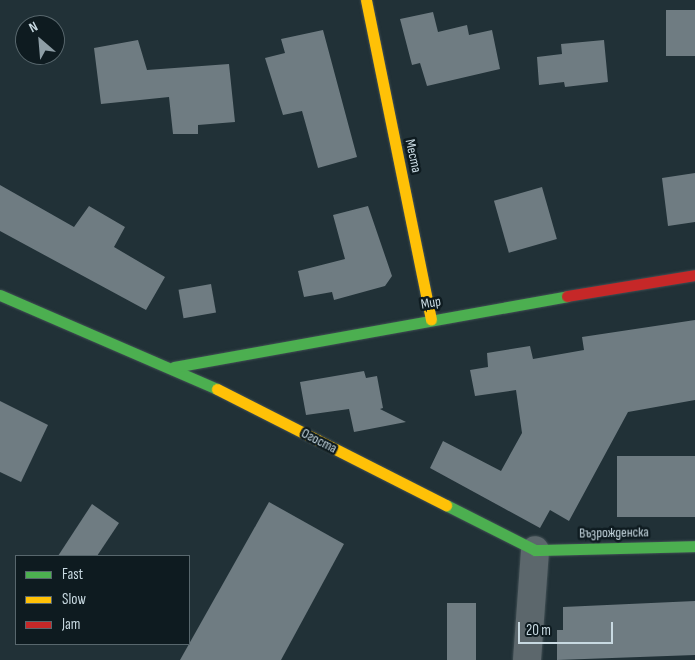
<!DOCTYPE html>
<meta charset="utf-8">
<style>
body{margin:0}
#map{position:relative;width:695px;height:660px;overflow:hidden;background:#213137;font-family:"Sofia Sans Condensed",sans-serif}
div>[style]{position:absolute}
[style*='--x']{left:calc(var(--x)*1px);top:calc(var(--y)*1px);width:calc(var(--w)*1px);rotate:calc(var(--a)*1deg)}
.building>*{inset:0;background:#6f7c82;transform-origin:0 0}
.roads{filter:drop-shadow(0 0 1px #414f54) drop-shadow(0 0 1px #414f54)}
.street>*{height:28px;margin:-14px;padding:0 14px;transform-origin:14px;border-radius:14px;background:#5c676c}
.fast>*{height:11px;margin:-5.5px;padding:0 5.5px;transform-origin:5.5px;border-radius:5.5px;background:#4caf50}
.slow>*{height:11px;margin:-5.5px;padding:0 5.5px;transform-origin:5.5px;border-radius:5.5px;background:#ffc107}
.jam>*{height:11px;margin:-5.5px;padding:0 5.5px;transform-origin:5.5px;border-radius:5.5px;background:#c62828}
span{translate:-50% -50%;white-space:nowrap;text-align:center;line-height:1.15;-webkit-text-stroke:5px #0e1b20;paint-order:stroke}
.street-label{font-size:14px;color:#c8d9e1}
.legend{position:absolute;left:15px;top:555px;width:175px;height:90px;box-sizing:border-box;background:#0e1b20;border:1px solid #58676d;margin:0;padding:6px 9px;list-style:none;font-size:15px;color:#c8d9e1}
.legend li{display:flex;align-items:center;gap:10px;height:25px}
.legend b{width:25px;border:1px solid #58676d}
.north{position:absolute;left:15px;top:15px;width:50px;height:50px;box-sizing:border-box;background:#0e1b20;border:1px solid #58676d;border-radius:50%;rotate:333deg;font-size:14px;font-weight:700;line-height:20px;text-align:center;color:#c8d9e1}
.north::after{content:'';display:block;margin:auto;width:18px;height:22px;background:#8e9ea6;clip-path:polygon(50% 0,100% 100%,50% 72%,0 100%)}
.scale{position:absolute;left:518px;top:622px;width:95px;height:22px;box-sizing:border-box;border:2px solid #c8d9e1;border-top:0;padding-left:6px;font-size:15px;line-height:18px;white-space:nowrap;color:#c8d9e1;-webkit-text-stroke:4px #0e1b20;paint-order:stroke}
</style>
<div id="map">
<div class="building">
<i style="left:695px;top:10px;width:46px;height:29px;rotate:90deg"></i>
<i style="clip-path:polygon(433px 12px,438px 32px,467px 25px,469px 35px,492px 30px,500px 69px,427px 86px,420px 63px,412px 65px,400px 19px)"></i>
<i style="clip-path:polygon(323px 30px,357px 157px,318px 168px,302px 111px,283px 115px,265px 58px,285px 53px,281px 39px)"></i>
<i style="clip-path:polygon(138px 40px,147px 70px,229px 64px,235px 122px,198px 125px,198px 134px,173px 134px,169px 97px,101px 104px,94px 48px)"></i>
<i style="clip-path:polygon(604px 40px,608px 82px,565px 87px,564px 82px,539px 85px,537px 57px,562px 54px,561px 44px)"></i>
<i style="clip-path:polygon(695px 173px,695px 222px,668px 226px,662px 178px)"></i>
<i style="clip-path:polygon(0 185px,74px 227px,89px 206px,125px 227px,114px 247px,165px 277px,146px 310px,0 231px)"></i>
<i style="left:542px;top:187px;width:54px;height:50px;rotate:74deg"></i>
<i style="clip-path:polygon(368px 206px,392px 276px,385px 286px,334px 300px,332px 292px,304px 297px,298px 271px,345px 259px,333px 215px)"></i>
<i style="left:211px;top:284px;width:29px;height:33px;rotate:80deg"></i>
<i style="clip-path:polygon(695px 320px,695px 400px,628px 412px,569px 521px,550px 510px,540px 528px,430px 468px,443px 441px,501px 471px,522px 433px,516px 390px,475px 396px,470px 370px,488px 367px,487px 353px,530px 346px,533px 359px,584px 350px,582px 337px)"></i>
<i style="clip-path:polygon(364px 371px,366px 378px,377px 376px,383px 408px,380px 409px,406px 422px,354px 432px,349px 409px,306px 415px,300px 382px)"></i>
<i style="clip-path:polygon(0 401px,48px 425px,21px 482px,0 472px)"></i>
<i style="left:695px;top:456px;width:61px;height:78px;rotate:90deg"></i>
<i style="clip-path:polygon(269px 502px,344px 544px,281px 660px,180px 660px)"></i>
<i style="clip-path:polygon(92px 504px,119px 523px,97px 556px,58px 556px)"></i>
<i style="clip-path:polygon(695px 601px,695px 655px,557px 660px,557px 630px,563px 630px,563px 607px)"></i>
<i style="left:447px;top:603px;width:29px;height:57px"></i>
</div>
<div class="roads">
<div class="street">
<i style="--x:527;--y:660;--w:110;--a:-85.8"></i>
</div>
<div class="fast">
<i style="--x:0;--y:295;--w:236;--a:23.4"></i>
<i style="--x:174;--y:367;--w:399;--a:-10.2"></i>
<i style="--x:446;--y:505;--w:100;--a:26.8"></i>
<i style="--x:535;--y:550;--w:160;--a:-1.4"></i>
</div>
<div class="slow">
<i style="--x:366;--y:0;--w:326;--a:78.5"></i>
<i style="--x:217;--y:389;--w:257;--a:26.9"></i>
</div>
<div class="jam">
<i style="--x:567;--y:296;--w:130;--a:-9.3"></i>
</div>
</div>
<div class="street-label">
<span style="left:413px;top:156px;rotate:78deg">Места</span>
<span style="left:431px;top:303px;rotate:-10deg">Мир</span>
<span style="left:319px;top:441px;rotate:27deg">Огоста</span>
<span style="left:614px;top:533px;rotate:-1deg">Възрожденска</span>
</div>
<ul class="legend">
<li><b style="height:6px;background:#4caf50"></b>Fast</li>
<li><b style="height:6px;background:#ffc107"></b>Slow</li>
<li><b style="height:6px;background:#c62828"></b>Jam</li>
</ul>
<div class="north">N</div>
<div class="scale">20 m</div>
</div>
